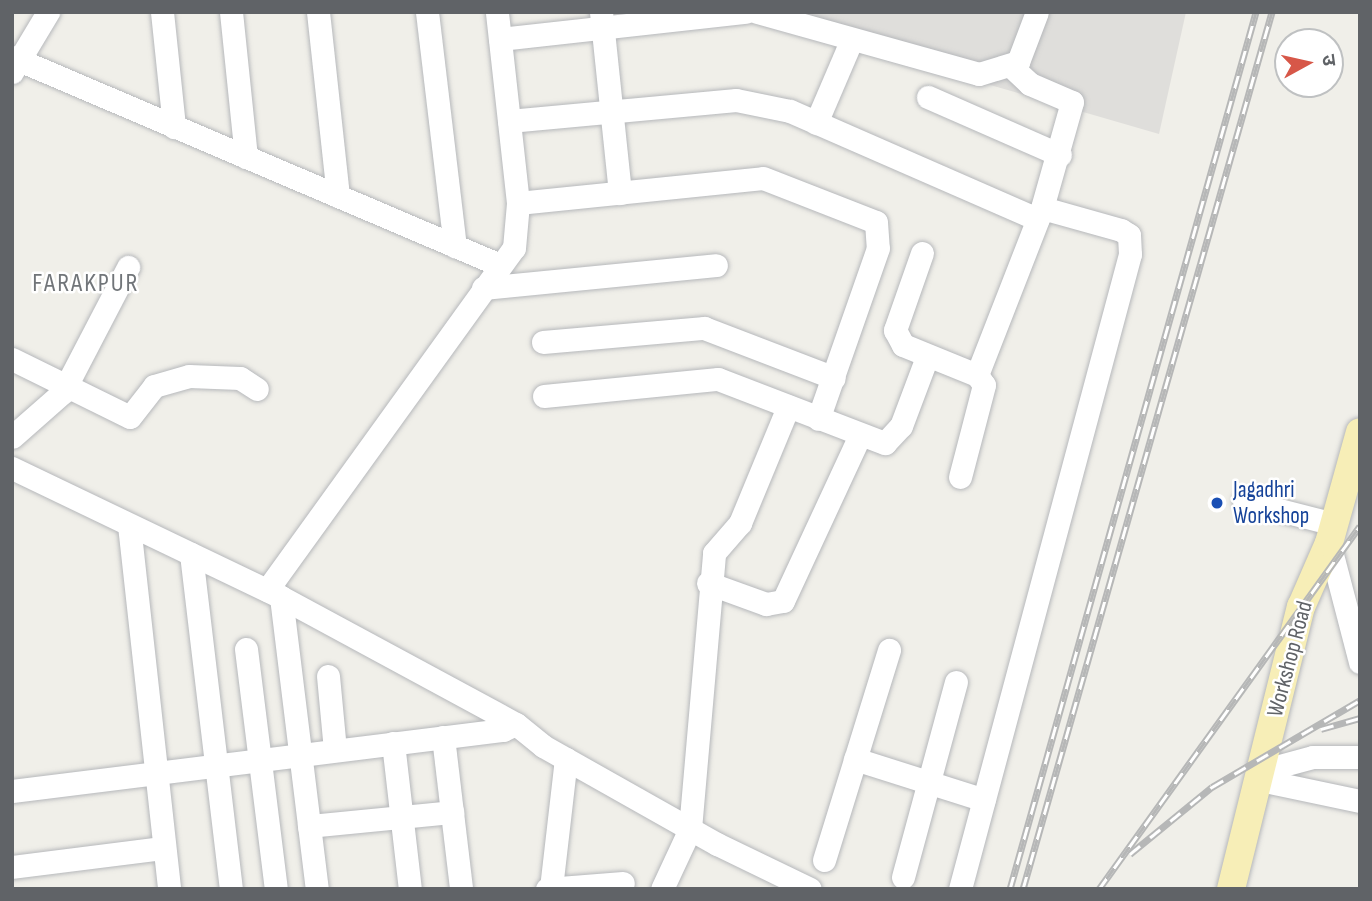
<!DOCTYPE html>
<meta charset="utf-8">
<style>
body{margin:0}
#map{position:relative;width:1372px;height:901px;overflow:hidden;background:#f0efe9;font-family:"Sofia Sans Condensed","Noto Sans Devanagari",sans-serif}
div>[style]{position:absolute}
[style*='--x']{left:calc(var(--x)*1px);top:calc(var(--y)*1px);width:calc(var(--w)*1px);rotate:calc(var(--a)*1deg)}
.industrial>*{inset:0;background:#dfdedb}
.roads{filter:drop-shadow(0 0 2px #b6b8bb) drop-shadow(0 0 2px #b6b8bb)}
.minor>*{height:23px;margin:-11.5px;padding:0 11.5px;transform-origin:11.5px;border-radius:11.5px;background:#fff}
.major>*{height:28px;margin:-14px;padding:0 14px;transform-origin:14px;border-radius:14px;background:#f7eeb7}
.rail>*{height:7px;margin-top:-3.5px;transform-origin:0;background:repeating-linear-gradient(90deg,#fff 0 13px,#b6b7b7 0 26px);box-sizing:border-box;border-block:2px solid #b6b7b7}
.dots>*{width:19px;height:19px;translate:-50% -50%;box-sizing:border-box;border:4px solid #fff;border-radius:50%}
span{translate:-50% -50%;white-space:nowrap;text-align:center;line-height:1.15;-webkit-text-stroke:5px #fff;paint-order:stroke}
.transit-label{font-size:23px;color:#164399}
.left{translate:0 -50%;text-align:left}
.street-label{font-size:23px;color:#606367}
.quarter-label{font-size:26px;color:#717579;letter-spacing:2px}
.frame{position:absolute;inset:0;border:14px solid #606367;pointer-events:none}
.north{position:absolute;left:1274px;top:28px;width:70px;height:70px;box-sizing:border-box;background:#fff;border:2px solid #bfc1c2;border-radius:50%;rotate:82deg;font-size:19px;font-weight:700;line-height:28px;text-align:center;color:#606367}
.north::after{content:'';display:block;margin:auto;width:24px;height:32px;background:#d75748;clip-path:polygon(50% 0,100% 100%,50% 72%,0 100%)}
</style>
<div id="map">
<div class="industrial">
<i style="clip-path:polygon(739px 12px,1186px 12px,1159px 134px)"></i>
</div>
<div class="roads">
<div class="minor">
<i style="--x:162;--y:12;--w:116;--a:84"></i>
<i style="--x:231;--y:12;--w:146;--a:84.1"></i>
<i style="--x:318;--y:12;--w:185;--a:83.8"></i>
<i style="--x:427;--y:12;--w:236;--a:83.2"></i>
<i style="--x:601;--y:12;--w:182;--a:84"></i>
<i style="--x:757;--y:12;--w:230;--a:15.6"></i>
<i style="--x:979;--y:74;--w:41;--a:-17.1"></i>
<i style="--x:1018;--y:62;--w:53;--a:-69.2"></i>
<i style="--x:500;--y:39;--w:247;--a:-6.3"></i>
<i style="--x:12;--y:57;--w:530;--a:23.09"></i>
<i style="--x:12;--y:72;--w:70;--a:-59"></i>
<i style="--x:928;--y:97;--w:144;--a:23.7"></i>
<i style="--x:509;--y:121;--w:228;--a:-5.3"></i>
<i style="--x:736;--y:100;--w:55;--a:11.5"></i>
<i style="--x:790;--y:111;--w:270;--a:23.6"></i>
<i style="--x:816;--y:123;--w:91;--a:-66.8"></i>
<i style="--x:518;--y:203;--w:246;--a:-5.8"></i>
<i style="--x:763;--y:178;--w:121;--a:21.3"></i>
<i style="--x:876;--y:222;--w:26;--a:86"></i>
<i style="--x:878;--y:248;--w:181;--a:109.3"></i>
<i style="--x:922;--y:253;--w:82;--a:109.3"></i>
<i style="--x:895;--y:330;--w:17;--a:62"></i>
<i style="--x:903;--y:345;--w:80;--a:22.1"></i>
<i style="--x:977;--y:375;--w:12;--a:55"></i>
<i style="--x:984;--y:385;--w:95;--a:104.6"></i>
<i style="--x:483;--y:288;--w:234;--a:-5.6"></i>
<i style="--x:543;--y:342;--w:162;--a:-5"></i>
<i style="--x:704;--y:328;--w:139;--a:21"></i>
<i style="--x:12;--y:359;--w:131;--a:26.2"></i>
<i style="--x:130;--y:417;--w:39;--a:-52"></i>
<i style="--x:154;--y:386;--w:36;--a:-16"></i>
<i style="--x:189;--y:376;--w:51;--a:2.2"></i>
<i style="--x:240;--y:378;--w:20;--a:33"></i>
<i style="--x:977;--y:375;--w:179;--a:-68.7"></i>
<i style="--x:1042;--y:208;--w:110;--a:-74.2"></i>
<i style="--x:1072;--y:102;--w:46;--a:-156.8"></i>
<i style="--x:1030;--y:84;--w:25;--a:-137"></i>
<i style="--x:544;--y:396;--w:175;--a:-5.6"></i>
<i style="--x:718;--y:379;--w:179;--a:21"></i>
<i style="--x:885;--y:443;--w:23;--a:-47"></i>
<i style="--x:901;--y:426;--w:74;--a:-69.4"></i>
<i style="--x:12;--y:437;--w:68;--a:-41.4"></i>
<i style="--x:63;--y:392;--w:141;--a:-62.5"></i>
<i style="--x:12;--y:468;--w:298;--a:25.6"></i>
<i style="--x:281;--y:597;--w:267;--a:28.4"></i>
<i style="--x:516;--y:724;--w:35;--a:39"></i>
<i style="--x:543;--y:746;--w:200;--a:29.4"></i>
<i style="--x:717;--y:844;--w:103;--a:25.8"></i>
<i style="--x:1244;--y:501;--w:93;--a:14.3"></i>
<i style="--x:129;--y:525;--w:366;--a:83.7"></i>
<i style="--x:1329;--y:543;--w:123;--a:75.4"></i>
<i style="--x:191;--y:554;--w:337;--a:83.2"></i>
<i style="--x:708;--y:583;--w:62;--a:19.9"></i>
<i style="--x:766;--y:604;--w:17;--a:-10"></i>
<i style="--x:783;--y:601;--w:183;--a:-65.1"></i>
<i style="--x:267;--y:590;--w:422;--a:-54.2"></i>
<i style="--x:514;--y:248;--w:45;--a:-84.9"></i>
<i style="--x:518;--y:203;--w:192;--a:-96.3"></i>
<i style="--x:281;--y:597;--w:294;--a:83"></i>
<i style="--x:246;--y:649;--w:242;--a:82.9"></i>
<i style="--x:328;--y:676;--w:74;--a:84.6"></i>
<i style="--x:443;--y:737;--w:153;--a:83.2"></i>
<i style="--x:393;--y:743;--w:147;--a:83.4"></i>
<i style="--x:855;--y:759;--w:135;--a:17.6"></i>
<i style="--x:1261;--y:771;--w:54;--a:-15.1"></i>
<i style="--x:1313;--y:757;--w:47;--a:0"></i>
<i style="--x:1260;--y:780;--w:102;--a:11.9"></i>
<i style="--x:12;--y:791;--w:495;--a:-7.1"></i>
<i style="--x:503;--y:730;--w:14;--a:-25"></i>
<i style="--x:309;--y:826;--w:144;--a:-5.6"></i>
<i style="--x:824;--y:860;--w:220;--a:-72.8"></i>
<i style="--x:12;--y:867;--w:152;--a:-7.2"></i>
<i style="--x:903;--y:877;--w:202;--a:-74.8"></i>
<i style="--x:551;--y:888;--w:130;--a:-83.4"></i>
<i style="--x:547;--y:889;--w:76;--a:-4.5"></i>
<i style="--x:662;--y:889;--w:66;--a:-65"></i>
<i style="--x:690;--y:829;--w:277;--a:-85"></i>
<i style="--x:714;--y:553;--w:40;--a:-49"></i>
<i style="--x:740;--y:523;--w:126;--a:-67.5"></i>
<i style="--x:960;--y:889;--w:657;--a:-75.01"></i>
<i style="--x:1130;--y:254;--w:19;--a:-93"></i>
<i style="--x:1129;--y:235;--w:9;--a:-148"></i>
<i style="--x:1121;--y:230;--w:82;--a:-164.4"></i>
</div>
<div class="major">
<i style="--x:1231;--y:889;--w:291;--a:-76.1"></i>
<i style="--x:1301;--y:607;--w:70;--a:-66.4"></i>
<i style="--x:1329;--y:543;--w:115;--a:-74.4"></i>
</div>
</div>
<div class="rail">
<i style="--x:1321;--y:729;--w:41;--a:-15.8"></i>
<i style="--x:1130;--y:854;--w:106;--a:-39.3"></i>
<i style="--x:1212;--y:787;--w:172;--a:-30.4"></i>
<i style="--x:1010;--y:889;--w:911;--a:-74.33"></i>
<i style="--x:1023;--y:889;--w:912;--a:-74.15"></i>
<i style="--x:1099;--y:889;--w:447;--a:-54.3"></i>
</div>
<div class="dots">
<i style="left:1217px;top:503px;background:#1a4fb4"></i>
</div>
<div class="transit-label">
<span class="left" style="left:1233px;top:503px">Jagadhri<br>Workshop</span>
</div>
<div class="street-label">
<span style="left:1290px;top:659px;rotate:-75deg">Workshop Road</span>
</div>
<div class="quarter-label">
<span style="left:86px;top:284px">FARAKPUR</span>
</div>
<div class="frame"></div>
<div class="north">उ</div>
</div>
